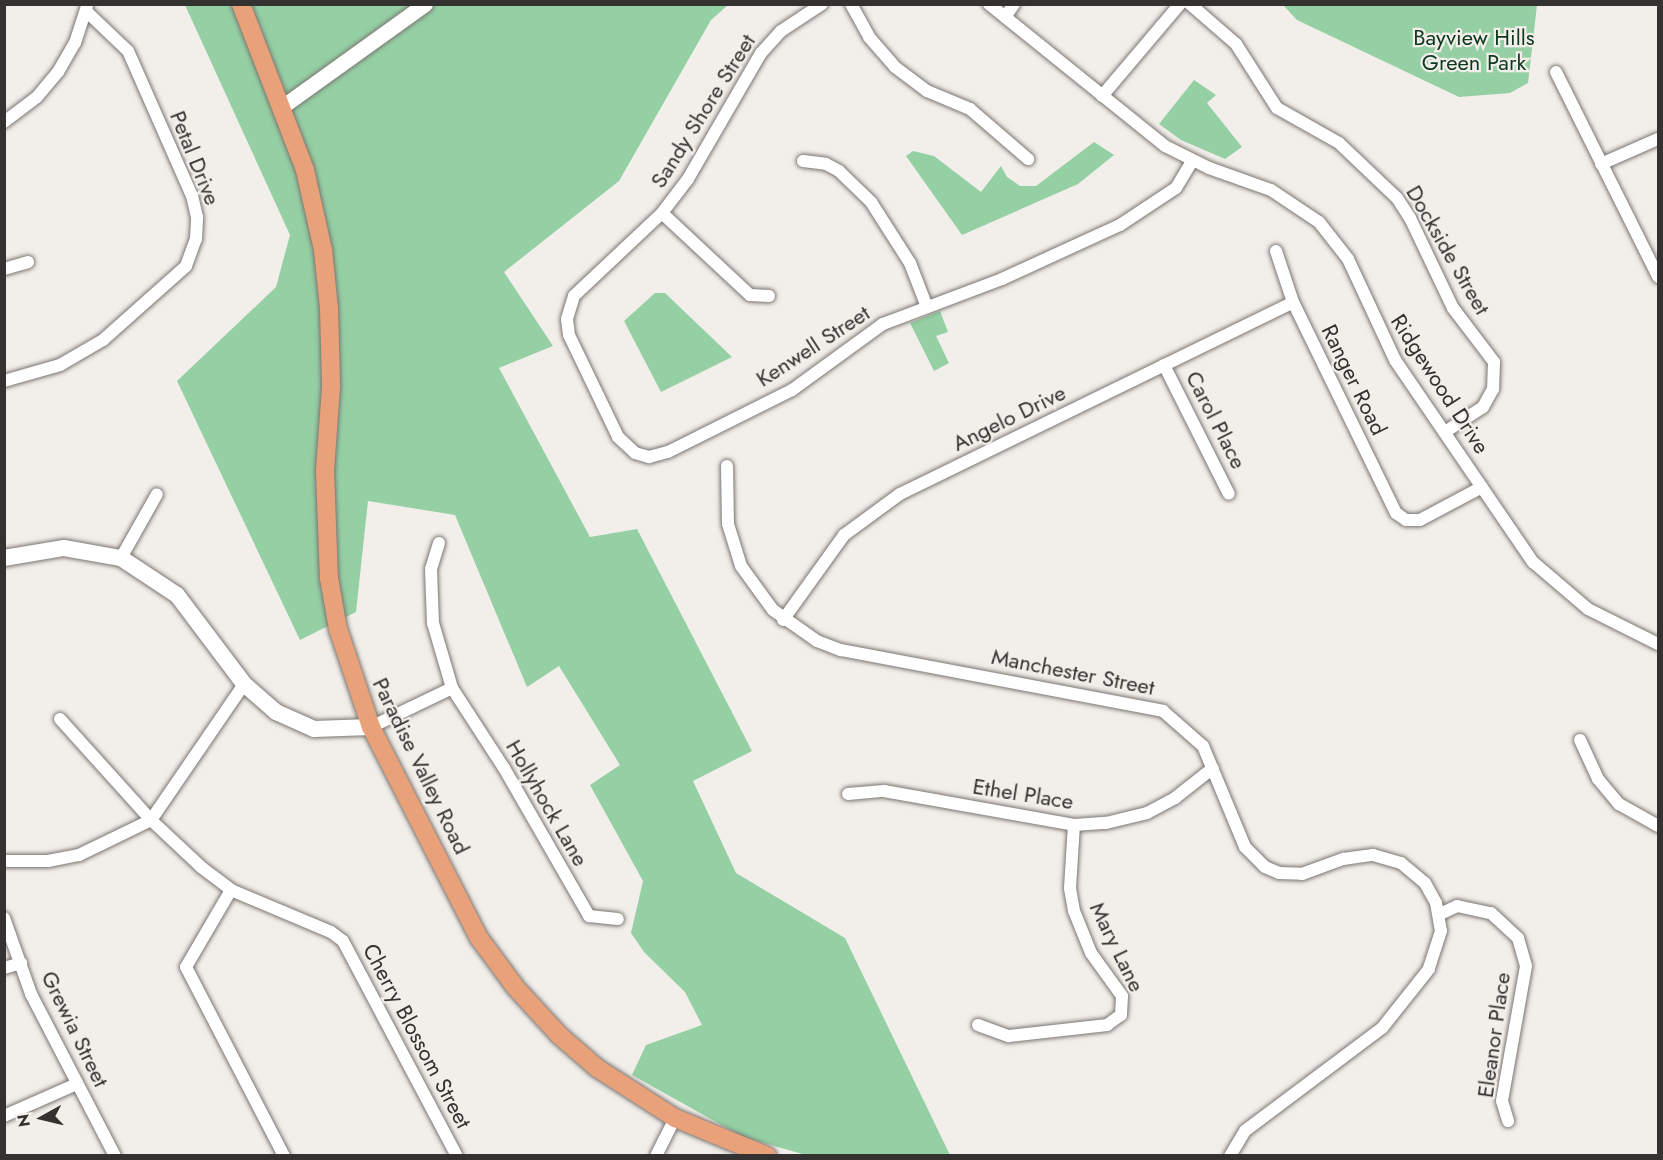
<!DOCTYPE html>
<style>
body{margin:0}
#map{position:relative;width:1663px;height:1160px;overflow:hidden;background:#f2eeea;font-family:Jost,sans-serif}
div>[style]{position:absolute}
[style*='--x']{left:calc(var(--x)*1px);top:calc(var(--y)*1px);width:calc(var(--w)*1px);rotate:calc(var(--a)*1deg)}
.green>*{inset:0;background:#95d0a4}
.roads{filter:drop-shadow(0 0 2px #7a7672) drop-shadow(0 0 2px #7a7672)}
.minor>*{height:12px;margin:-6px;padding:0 6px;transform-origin:6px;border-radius:6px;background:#fff}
.tertiary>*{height:15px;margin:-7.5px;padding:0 7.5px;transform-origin:7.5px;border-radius:7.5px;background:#fff}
.secondary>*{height:16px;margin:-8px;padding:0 8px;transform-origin:8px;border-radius:8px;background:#fff}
.primary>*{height:18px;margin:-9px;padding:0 9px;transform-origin:9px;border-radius:9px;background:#e9a17a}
span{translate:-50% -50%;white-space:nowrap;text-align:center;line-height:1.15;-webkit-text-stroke:4.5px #f2eeea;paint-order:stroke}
.park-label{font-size:22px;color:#0b391d}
.street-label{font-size:22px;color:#333230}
.frame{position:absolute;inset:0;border:6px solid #333230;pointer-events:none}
.north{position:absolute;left:12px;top:1088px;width:60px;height:60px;-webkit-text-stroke:4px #f2eeea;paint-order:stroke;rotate:262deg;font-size:16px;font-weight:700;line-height:24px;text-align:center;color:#333230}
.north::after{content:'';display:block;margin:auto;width:21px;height:27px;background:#333230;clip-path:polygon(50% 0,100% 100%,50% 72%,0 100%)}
</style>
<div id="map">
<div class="green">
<i style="clip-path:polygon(185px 5px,728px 5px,711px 20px,619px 181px,504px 272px,553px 346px,499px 368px,590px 537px,637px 529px,752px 751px,693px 781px,736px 873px,845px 938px,950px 1155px,806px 1155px,743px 1137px,632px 1075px,646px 1045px,702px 1025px,685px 992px,644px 952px,631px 933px,643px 881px,590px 785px,620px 765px,559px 666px,527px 687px,455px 515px,368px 501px,356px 612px,300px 640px,177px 381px,276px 287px,290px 235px)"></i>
<i style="clip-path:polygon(1283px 5px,1537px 5px,1528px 83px,1510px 93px,1459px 97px,1297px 20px)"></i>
<i style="clip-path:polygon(1194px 80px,1216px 95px,1207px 103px,1242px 147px,1225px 159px,1181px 140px,1159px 124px)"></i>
<i style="clip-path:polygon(1094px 142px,1114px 155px,1078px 184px,962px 235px,906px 156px,913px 151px,934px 156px,981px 192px,1001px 166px,1007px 177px,1020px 186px,1036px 186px)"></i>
<i style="clip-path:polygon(655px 293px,665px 293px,732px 357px,661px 392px,624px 321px)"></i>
<i style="clip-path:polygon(940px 311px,948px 332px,936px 336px,949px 363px,934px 371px,910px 323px)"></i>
</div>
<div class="roads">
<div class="minor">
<i style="--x:822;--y:4;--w:49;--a:146.6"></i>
<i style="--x:781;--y:31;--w:30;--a:132"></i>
<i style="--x:761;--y:53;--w:146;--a:120.1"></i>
<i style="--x:688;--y:179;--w:43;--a:127.4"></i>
<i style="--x:662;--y:213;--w:121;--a:136.7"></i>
<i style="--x:574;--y:296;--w:24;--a:107"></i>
<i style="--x:567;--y:319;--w:16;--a:83"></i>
<i style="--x:569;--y:335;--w:113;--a:64.3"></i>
<i style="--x:618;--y:437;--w:23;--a:43"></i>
<i style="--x:635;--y:453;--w:15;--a:16"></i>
<i style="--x:649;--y:457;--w:20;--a:-15"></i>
<i style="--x:668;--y:452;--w:139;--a:-26.6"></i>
<i style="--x:792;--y:390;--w:112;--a:-36"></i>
<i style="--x:883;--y:324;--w:127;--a:-20.7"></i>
<i style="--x:1002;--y:279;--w:130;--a:-24.6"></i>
<i style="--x:1120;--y:225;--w:67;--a:-33.5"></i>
<i style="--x:1176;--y:188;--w:31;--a:-59"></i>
<i style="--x:851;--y:4;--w:38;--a:61"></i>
<i style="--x:869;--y:37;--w:40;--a:49"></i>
<i style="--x:895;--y:67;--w:40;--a:37"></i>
<i style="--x:927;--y:91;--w:47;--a:22.7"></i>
<i style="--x:970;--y:109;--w:77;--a:40.8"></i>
<i style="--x:989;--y:4;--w:226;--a:38.9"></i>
<i style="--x:1165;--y:146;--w:49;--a:26.6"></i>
<i style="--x:1209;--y:168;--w:66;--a:19.5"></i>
<i style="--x:1271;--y:190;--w:58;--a:33.7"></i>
<i style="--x:1319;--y:222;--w:47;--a:51.9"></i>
<i style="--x:1348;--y:259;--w:111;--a:65"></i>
<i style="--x:1395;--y:360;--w:245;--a:55.7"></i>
<i style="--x:1533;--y:562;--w:72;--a:40.5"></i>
<i style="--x:1588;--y:609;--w:78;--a:26.6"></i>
<i style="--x:1190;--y:4;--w:61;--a:41"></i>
<i style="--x:1236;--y:44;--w:76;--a:57.4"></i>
<i style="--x:1277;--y:108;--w:71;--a:29.4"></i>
<i style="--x:1339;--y:143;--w:80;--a:43.5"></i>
<i style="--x:1397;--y:198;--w:24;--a:57"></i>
<i style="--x:1410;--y:218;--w:100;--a:64.5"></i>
<i style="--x:1453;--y:308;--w:68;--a:52.8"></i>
<i style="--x:1494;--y:362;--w:27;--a:92"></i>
<i style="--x:1493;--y:389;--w:21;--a:119"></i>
<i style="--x:1483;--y:407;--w:45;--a:146.7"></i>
<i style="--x:1005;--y:17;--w:16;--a:-55"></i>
<i style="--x:1556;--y:72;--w:229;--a:63.5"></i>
<i style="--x:1102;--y:96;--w:121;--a:-49.7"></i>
<i style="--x:4;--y:122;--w:41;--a:-37.1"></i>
<i style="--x:37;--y:97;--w:33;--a:-50"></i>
<i style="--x:58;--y:72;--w:34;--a:-60"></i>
<i style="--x:75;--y:43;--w:38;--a:-72"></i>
<i style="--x:803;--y:161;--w:23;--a:7"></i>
<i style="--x:826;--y:164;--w:15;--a:28"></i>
<i style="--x:839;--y:171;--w:45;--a:44.1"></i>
<i style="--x:871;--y:202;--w:72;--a:57.4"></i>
<i style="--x:910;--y:263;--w:47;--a:68.9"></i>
<i style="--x:1601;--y:164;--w:62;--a:-23.7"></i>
<i style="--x:662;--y:213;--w:120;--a:43"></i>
<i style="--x:750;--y:295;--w:19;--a:3"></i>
<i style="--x:1276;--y:251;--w:54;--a:71.6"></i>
<i style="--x:1293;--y:302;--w:235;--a:64"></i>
<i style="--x:1396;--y:513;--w:12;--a:35"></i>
<i style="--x:1406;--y:520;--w:14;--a:0"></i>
<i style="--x:1420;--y:520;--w:70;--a:-28"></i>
<i style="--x:4;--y:269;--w:25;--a:-16"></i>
<i style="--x:1164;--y:365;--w:144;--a:63.3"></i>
<i style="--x:4;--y:381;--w:58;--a:-15.9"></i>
<i style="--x:60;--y:365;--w:50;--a:-30.2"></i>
<i style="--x:103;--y:340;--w:111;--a:-41.7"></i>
<i style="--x:186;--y:266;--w:29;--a:-70"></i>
<i style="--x:196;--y:239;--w:22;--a:-87"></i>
<i style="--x:197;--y:217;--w:22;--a:-103"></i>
<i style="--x:192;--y:196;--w:158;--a:-113.8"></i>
<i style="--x:128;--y:51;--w:58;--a:-136.4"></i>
<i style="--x:727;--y:466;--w:58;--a:89"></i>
<i style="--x:728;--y:524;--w:44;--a:72.8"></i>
<i style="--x:741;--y:566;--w:54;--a:54"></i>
<i style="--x:773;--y:610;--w:54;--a:35.2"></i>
<i style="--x:817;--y:641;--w:26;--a:21"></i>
<i style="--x:841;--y:650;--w:328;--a:10.7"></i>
<i style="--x:1163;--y:711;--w:53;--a:41.2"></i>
<i style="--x:1203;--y:746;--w:109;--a:67.4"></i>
<i style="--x:1245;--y:847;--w:28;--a:45"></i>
<i style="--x:1265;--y:867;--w:15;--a:23"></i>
<i style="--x:1279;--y:873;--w:23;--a:2"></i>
<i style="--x:1302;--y:874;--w:44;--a:-20.1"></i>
<i style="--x:1343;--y:859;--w:30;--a:-8"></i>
<i style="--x:1373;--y:855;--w:29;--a:16"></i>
<i style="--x:1401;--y:863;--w:31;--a:40"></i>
<i style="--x:1425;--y:883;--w:23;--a:61"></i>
<i style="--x:1436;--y:903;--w:28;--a:80"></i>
<i style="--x:1441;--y:931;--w:40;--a:108"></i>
<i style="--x:1429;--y:969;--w:75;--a:128.5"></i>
<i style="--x:1382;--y:1028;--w:171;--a:143.1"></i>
<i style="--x:1245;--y:1131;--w:29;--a:121"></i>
<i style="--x:439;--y:543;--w:27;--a:107"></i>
<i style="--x:431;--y:569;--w:54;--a:87.9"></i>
<i style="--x:433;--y:623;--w:68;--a:73.7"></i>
<i style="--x:452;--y:688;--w:95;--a:57"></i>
<i style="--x:504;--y:768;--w:171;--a:60.1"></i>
<i style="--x:589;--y:916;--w:29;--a:6"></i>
<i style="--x:121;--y:558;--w:73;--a:-60.6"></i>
<i style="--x:783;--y:620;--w:105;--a:-54.3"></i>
<i style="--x:844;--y:535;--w:69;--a:-36.2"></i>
<i style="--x:900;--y:494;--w:437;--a:-26"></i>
<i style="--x:60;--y:719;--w:136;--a:48"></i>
<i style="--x:151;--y:820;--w:69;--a:43.2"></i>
<i style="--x:201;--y:867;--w:38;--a:37"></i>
<i style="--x:231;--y:890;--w:108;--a:22.8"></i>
<i style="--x:331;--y:932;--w:15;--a:37"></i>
<i style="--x:343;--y:941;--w:243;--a:62.1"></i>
<i style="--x:371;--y:727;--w:90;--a:-25.7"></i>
<i style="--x:1580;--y:740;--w:43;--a:65.2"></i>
<i style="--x:1598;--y:779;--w:33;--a:50"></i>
<i style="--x:1619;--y:804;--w:45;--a:29.4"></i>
<i style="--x:848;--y:794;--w:36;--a:-5"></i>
<i style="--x:884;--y:791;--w:193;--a:10.1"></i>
<i style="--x:1074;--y:825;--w:32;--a:-4"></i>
<i style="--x:1106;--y:823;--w:42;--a:-13.7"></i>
<i style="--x:1147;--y:813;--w:32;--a:-28"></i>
<i style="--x:1175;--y:798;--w:48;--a:-38.3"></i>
<i style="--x:4;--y:861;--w:44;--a:0"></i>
<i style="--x:48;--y:861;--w:32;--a:-11"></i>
<i style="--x:79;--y:855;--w:80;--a:-25.9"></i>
<i style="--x:151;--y:820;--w:165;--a:-55.6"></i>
<i style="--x:231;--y:890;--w:89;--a:120.3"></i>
<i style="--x:186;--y:967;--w:213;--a:62.6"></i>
<i style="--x:1440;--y:914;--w:19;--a:-25"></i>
<i style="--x:1457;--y:906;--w:35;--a:12"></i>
<i style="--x:1491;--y:913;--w:37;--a:43"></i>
<i style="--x:1518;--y:938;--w:29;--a:74"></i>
<i style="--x:1526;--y:966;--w:137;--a:100.1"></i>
<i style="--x:1502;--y:1101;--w:21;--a:73"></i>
<i style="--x:4;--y:918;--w:81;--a:70.4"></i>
<i style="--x:31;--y:994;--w:182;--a:62.6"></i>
<i style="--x:4;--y:968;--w:18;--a:-16"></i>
<i style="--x:978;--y:1025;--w:33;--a:20"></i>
<i style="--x:1009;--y:1036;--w:99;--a:-6.4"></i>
<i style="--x:1107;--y:1025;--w:17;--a:-36"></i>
<i style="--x:1121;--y:1015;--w:19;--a:-87"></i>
<i style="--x:1122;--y:996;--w:53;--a:-125.8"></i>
<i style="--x:1091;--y:953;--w:45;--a:-112"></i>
<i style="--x:1074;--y:911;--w:23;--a:-100"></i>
<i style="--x:1070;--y:888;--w:63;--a:-86.4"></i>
<i style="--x:4;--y:1116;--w:80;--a:-23.7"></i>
<i style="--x:656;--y:1156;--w:42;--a:-63.4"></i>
</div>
<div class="tertiary">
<i style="--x:283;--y:106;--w:175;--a:-35.7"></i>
</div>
<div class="secondary">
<i style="--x:4;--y:558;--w:61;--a:-9.5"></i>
<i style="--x:64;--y:548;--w:58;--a:10"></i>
<i style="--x:121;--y:558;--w:67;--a:33.5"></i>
<i style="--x:177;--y:595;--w:111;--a:53"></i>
<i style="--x:244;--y:684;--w:43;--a:41.2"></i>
<i style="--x:276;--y:712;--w:42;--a:24.1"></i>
<i style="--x:314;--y:729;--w:57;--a:-2"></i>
</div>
<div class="primary">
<i style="--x:241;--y:4;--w:178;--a:68.9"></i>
<i style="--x:305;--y:170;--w:82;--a:77.3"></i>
<i style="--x:323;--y:250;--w:58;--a:84.1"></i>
<i style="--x:329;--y:308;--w:79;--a:88.5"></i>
<i style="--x:331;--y:387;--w:84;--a:94.1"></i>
<i style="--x:325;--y:471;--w:107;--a:87.9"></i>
<i style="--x:329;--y:578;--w:52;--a:80"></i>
<i style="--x:338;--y:629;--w:103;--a:71.4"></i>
<i style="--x:371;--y:727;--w:237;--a:62.9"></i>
<i style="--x:479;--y:938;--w:62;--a:53.5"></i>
<i style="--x:516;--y:988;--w:64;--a:47.5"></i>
<i style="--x:559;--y:1035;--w:50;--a:41"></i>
<i style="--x:597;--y:1068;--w:93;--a:32.7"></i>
<i style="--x:675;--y:1118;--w:100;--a:22.4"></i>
</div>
</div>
<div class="park-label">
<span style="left:1474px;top:50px">Bayview Hills<br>Green Park</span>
</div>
<div class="street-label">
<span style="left:703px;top:111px;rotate:-58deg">Sandy Shore Street</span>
<span style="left:195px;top:158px;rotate:68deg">Petal Drive</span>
<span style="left:1448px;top:250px;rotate:60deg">Dockside Street</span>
<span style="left:813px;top:346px;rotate:-33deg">Kenwell Street</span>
<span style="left:1354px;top:380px;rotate:64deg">Ranger Road</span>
<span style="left:1440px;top:384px;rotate:57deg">Ridgewood Drive</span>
<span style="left:1009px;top:418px;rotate:-26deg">Angelo Drive</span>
<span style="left:1216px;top:420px;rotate:63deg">Carol Place</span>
<span style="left:1073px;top:672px;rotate:11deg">Manchester Street</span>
<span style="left:421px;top:766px;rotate:64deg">Paradise Valley Road</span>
<span style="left:1023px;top:794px;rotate:9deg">Ethel Place</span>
<span style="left:547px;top:803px;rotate:60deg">Hollyhock Lane</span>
<span style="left:1117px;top:947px;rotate:64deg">Mary Lane</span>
<span style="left:75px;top:1029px;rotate:64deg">Grewia Street</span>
<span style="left:1494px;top:1035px;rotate:-82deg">Eleanor Place</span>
<span style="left:417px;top:1036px;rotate:62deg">Cherry Blossom Street</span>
</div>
<div class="frame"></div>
<div class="north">N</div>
</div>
